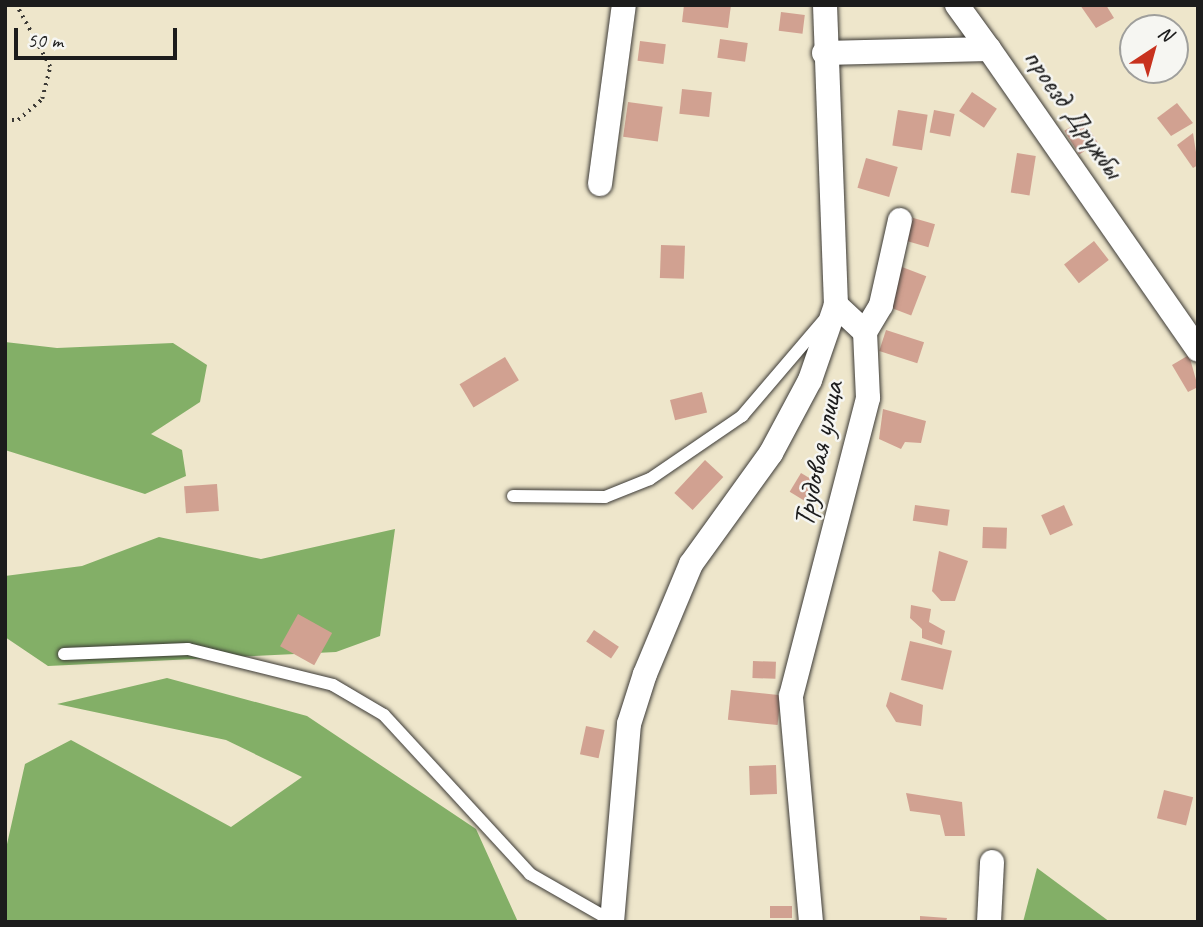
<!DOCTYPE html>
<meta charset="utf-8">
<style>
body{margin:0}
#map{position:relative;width:1203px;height:927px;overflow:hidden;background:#eee6cb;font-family:Caveat,sans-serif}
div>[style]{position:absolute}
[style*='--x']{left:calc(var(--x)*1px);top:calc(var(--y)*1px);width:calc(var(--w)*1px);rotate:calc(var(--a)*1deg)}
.forest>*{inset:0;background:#83af67}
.building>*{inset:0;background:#d1a191;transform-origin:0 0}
.path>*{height:3.5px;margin-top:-1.75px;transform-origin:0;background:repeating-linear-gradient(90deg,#3c3a36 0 2px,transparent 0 7px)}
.roads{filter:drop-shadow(0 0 2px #3c3a36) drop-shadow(0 0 2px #3c3a36)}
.service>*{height:12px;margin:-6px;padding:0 6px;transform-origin:6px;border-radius:6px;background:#fff}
.minor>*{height:24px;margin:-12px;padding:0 12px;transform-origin:12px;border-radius:12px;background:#fff}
span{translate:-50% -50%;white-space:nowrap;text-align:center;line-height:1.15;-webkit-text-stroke:5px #f6f6f2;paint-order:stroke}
.street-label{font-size:30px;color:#1c1c1c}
.frame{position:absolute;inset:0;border:7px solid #1c1c1c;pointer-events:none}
.north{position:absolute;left:1119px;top:14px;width:70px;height:70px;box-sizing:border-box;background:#f6f6f2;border:2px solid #9f9f9c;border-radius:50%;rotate:36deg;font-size:19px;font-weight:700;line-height:28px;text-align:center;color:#1c1c1c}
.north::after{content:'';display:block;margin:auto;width:24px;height:32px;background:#c8321e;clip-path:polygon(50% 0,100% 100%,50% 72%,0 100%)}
.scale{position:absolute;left:14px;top:28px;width:163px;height:32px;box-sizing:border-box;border:4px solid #1c1c1c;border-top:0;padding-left:9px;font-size:21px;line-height:24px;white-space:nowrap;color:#1c1c1c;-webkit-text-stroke:5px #f6f6f2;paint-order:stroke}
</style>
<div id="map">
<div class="forest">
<i style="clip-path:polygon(5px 342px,57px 348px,173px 343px,207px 365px,200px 402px,151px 434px,182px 450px,186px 476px,145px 494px,5px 450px)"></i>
<i style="clip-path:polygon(395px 529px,380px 636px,336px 652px,48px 666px,5px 637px,5px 576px,82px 566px,159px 537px,261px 559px)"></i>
<i style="clip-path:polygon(167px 678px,307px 716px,476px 829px,518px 922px,5px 922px,5px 853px,25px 764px,71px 740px,231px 827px,302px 777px,226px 740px,57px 704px)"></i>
<i style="clip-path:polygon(1037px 868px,1110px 922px,1023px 922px)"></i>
</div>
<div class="building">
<i style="clip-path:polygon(684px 5px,731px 5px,728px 28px,682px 22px)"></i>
<i style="clip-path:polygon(1080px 5px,1106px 5px,1114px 18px,1096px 28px)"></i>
<i style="left:781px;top:12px;width:24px;height:19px;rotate:7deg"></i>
<i style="left:720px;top:39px;width:28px;height:19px;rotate:8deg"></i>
<i style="left:640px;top:41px;width:26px;height:20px;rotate:7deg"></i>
<i style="left:682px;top:89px;width:30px;height:25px;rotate:6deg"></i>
<i style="left:972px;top:92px;width:30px;height:23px;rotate:34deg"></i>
<i style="left:628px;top:102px;width:35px;height:35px;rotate:8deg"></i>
<i style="clip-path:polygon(1177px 103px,1193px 123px,1171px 136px,1157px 118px)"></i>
<i style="left:898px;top:110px;width:30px;height:36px;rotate:9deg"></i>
<i style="left:934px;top:110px;width:21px;height:23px;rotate:11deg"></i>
<i style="left:1083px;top:119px;width:28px;height:22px;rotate:58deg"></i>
<i style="clip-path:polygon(1193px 133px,1198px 165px,1193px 168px,1177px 145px)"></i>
<i style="left:1017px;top:153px;width:19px;height:40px;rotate:9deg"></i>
<i style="left:866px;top:158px;width:33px;height:31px;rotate:16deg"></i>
<i style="left:910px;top:217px;width:26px;height:24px;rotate:16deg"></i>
<i style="left:1094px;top:241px;width:24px;height:38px;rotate:52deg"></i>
<i style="left:661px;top:245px;width:24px;height:33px;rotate:2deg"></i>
<i style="left:902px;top:267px;width:26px;height:42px;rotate:21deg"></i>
<i style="left:886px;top:330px;width:40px;height:22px;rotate:18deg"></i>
<i style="clip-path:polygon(1189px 355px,1198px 387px,1188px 392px,1172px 365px)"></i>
<i style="left:505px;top:357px;width:27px;height:53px;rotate:59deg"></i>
<i style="left:702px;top:392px;width:21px;height:33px;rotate:76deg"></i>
<i style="clip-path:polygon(883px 409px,926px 421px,921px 443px,905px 442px,901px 449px,879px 439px)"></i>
<i style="left:705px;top:460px;width:25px;height:45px;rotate:43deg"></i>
<i style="left:801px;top:473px;width:21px;height:22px;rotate:31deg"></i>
<i style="left:217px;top:484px;width:27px;height:33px;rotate:86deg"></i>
<i style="left:915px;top:505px;width:35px;height:16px;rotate:8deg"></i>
<i style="left:1064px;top:505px;width:22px;height:25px;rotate:66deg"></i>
<i style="left:983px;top:527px;width:24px;height:21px;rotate:2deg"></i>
<i style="clip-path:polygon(939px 551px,968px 561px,955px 601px,941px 601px,932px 591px)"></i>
<i style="clip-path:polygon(911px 605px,931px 609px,929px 622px,945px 631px,942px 645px,922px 638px,922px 629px,910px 618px)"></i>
<i style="left:298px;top:614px;width:39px;height:37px;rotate:29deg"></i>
<i style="left:594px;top:630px;width:30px;height:14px;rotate:34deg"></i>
<i style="left:910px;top:641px;width:43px;height:40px;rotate:13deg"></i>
<i style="left:753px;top:661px;width:23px;height:17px;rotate:2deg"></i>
<i style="left:731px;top:690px;width:50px;height:30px;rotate:6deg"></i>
<i style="clip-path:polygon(890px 692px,923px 705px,921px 726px,896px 722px,886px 706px)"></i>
<i style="left:586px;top:726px;width:19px;height:29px;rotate:12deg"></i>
<i style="left:776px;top:765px;width:29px;height:27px;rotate:88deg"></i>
<i style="left:1164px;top:790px;width:30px;height:29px;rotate:14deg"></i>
<i style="clip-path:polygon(906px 793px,962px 802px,965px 836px,945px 836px,940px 815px,910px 811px)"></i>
<i style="left:770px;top:906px;width:22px;height:12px"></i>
<i style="clip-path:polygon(920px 916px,947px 918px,946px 922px,920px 922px)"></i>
</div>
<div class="path">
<i style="--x:5;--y:120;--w:13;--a:0"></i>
<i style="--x:18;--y:120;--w:32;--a:-41"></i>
<i style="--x:42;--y:99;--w:33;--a:-76"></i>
<i style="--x:50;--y:67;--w:71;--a:-118.7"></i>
</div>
<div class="roads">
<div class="service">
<i style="--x:513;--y:496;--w:92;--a:0.6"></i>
<i style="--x:605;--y:497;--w:48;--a:-21.8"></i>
<i style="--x:650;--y:479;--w:112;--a:-34.4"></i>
<i style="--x:742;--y:416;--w:125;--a:-49.5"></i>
<i style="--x:64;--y:654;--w:124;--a:-2.3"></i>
<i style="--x:188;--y:649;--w:149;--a:13.9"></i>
<i style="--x:333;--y:685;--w:59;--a:30.5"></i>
<i style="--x:384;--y:715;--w:216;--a:47.4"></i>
<i style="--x:530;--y:874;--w:95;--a:29.8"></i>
</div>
<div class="minor">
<i style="--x:957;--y:5;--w:54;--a:54"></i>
<i style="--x:824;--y:53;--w:165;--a:-1.4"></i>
<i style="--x:989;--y:49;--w:366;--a:55.2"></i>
<i style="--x:600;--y:184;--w:181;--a:-82.4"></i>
<i style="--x:865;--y:332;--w:31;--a:-59"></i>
<i style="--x:881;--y:305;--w:87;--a:-77.4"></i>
<i style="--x:612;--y:922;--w:199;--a:-85.1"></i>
<i style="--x:629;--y:724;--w:52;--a:-72.3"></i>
<i style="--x:645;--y:674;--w:119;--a:-67.3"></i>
<i style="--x:691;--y:564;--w:137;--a:-54.2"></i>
<i style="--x:771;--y:453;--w:83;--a:-61.9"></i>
<i style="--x:810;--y:380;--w:79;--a:-70.9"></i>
<i style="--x:811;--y:922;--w:227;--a:-95.1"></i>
<i style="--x:791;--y:696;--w:308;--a:-75.5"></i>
<i style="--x:868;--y:398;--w:66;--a:-92.6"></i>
<i style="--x:865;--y:332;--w:40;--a:-137"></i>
<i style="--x:836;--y:305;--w:300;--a:-92.1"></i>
<i style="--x:989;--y:922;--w:60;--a:-87.1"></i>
</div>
</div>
<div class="street-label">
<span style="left:1074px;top:113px;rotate:55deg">проезд Дружбы</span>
<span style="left:818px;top:454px;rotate:-78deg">Трудовая улица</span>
</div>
<div class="frame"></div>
<div class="north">N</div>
<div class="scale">50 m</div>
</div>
